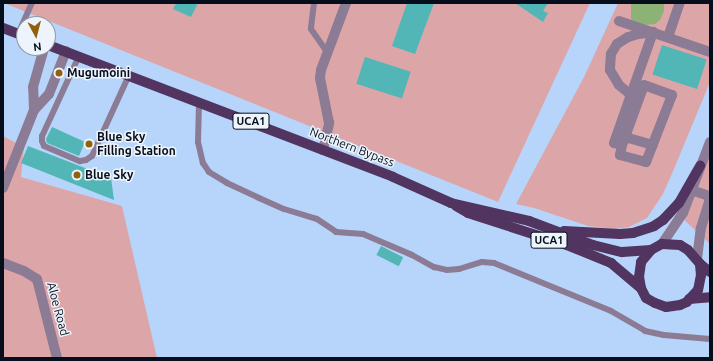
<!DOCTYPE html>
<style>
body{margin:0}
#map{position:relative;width:713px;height:361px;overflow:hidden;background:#b7d5fb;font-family:Ubuntu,sans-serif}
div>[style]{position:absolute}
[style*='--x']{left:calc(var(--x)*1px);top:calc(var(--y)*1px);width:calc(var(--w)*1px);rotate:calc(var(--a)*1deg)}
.green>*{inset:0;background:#dca6a9}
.water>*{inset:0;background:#8cb276}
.building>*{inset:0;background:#51b6b5;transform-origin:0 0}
.lane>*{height:6px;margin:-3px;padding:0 3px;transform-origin:3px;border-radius:3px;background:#8c7b94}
.street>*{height:10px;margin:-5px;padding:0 5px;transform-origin:5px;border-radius:5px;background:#8c7b94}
.primary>*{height:10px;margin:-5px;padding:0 5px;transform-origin:5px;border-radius:5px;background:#51345f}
.dots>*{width:11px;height:11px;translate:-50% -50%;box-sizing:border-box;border:2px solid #eef4fc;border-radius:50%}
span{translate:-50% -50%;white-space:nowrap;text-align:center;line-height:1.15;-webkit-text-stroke:3px #eef4fc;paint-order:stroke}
.shield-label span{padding:1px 3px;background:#eef4fc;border:1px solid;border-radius:3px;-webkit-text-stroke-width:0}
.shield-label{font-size:11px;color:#050e1a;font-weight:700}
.poi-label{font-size:12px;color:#050e1a;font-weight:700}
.left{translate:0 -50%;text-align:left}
.street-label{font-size:12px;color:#050e1a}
.frame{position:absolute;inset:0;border:4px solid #050e1a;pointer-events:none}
.north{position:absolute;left:16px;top:16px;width:40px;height:40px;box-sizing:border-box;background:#eef4fc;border:1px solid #9198a2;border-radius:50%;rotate:173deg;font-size:11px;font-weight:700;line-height:16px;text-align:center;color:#050e1a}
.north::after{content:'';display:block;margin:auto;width:14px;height:18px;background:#91610e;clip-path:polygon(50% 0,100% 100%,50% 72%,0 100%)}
</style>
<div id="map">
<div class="green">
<i style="clip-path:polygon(4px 3px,590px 3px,498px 202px)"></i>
<i style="clip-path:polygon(618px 3px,710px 3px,710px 82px,674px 169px,663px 194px,647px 218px,629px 227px,613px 229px,588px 226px,534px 208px,516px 204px,584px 77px)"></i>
<i style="clip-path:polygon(3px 136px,24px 147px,21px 177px,122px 206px,157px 358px,3px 358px)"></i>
<i style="clip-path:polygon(710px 155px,710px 244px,681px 217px)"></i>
</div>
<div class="water">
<i style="clip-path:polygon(631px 3px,664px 3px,664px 11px,660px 20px,655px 24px,645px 25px,635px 23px,631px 19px)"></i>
</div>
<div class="building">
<i style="clip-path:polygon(176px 3px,198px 3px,191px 17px,173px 9px)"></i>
<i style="clip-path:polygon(407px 3px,434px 3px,415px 54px,392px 46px)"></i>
<i style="clip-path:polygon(515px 3px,548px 3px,543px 11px,548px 13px,543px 22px)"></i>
<i style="left:662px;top:45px;width:47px;height:31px;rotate:18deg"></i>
<i style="left:365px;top:57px;width:48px;height:28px;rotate:18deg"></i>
<i style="clip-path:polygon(52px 127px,85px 142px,79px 156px,47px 143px,46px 139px)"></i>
<i style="clip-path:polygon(28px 146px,111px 178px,114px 200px,21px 163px)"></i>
<i style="left:381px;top:246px;width:25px;height:10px;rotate:27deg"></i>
</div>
<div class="lane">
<i style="--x:314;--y:3;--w:26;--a:97"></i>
<i style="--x:311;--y:29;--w:28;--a:55"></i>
<i style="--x:18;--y:34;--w:34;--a:-66"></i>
<i style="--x:79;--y:56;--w:88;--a:114.8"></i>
<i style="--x:42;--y:136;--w:5;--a:90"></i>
<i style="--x:42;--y:141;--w:5;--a:68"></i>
<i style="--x:44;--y:146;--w:39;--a:23"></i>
<i style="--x:80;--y:161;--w:6;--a:-9"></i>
<i style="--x:86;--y:160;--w:7;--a:-34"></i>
<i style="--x:92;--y:156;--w:89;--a:-65.4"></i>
<i style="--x:199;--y:102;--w:40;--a:91.4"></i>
<i style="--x:198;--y:142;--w:22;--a:77"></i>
<i style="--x:203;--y:163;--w:11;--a:56"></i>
<i style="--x:209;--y:172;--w:21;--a:31"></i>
<i style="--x:227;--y:183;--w:35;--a:25"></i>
<i style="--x:259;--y:198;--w:27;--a:24"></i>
<i style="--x:284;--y:209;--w:34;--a:17"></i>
<i style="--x:317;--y:219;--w:23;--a:34"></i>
<i style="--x:336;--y:232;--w:27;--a:4"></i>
<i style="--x:363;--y:234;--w:53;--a:23.2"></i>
<i style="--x:412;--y:255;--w:25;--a:29"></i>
<i style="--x:434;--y:267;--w:13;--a:13"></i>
<i style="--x:447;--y:270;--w:12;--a:-5"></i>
<i style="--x:459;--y:269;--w:24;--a:-17"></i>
<i style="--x:482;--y:262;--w:12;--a:5"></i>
<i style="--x:494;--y:263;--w:126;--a:22.3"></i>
<i style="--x:611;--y:311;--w:39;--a:30"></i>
<i style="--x:645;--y:331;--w:19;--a:12"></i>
<i style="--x:664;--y:335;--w:46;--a:5"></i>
</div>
<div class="street">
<i style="--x:619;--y:21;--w:96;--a:18.8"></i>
<i style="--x:668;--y:37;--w:36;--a:-71"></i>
<i style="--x:34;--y:110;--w:22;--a:-47"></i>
<i style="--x:49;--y:94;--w:46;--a:-68.4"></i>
<i style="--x:625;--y:137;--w:55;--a:-69.9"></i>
<i style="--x:644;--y:85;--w:30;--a:20"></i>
<i style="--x:672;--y:95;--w:72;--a:111.2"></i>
<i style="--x:646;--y:162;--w:27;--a:-165"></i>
<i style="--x:620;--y:155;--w:10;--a:-79"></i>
<i style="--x:622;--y:145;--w:8;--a:-166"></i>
<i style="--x:614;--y:143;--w:118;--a:-70.6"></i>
<i style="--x:653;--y:32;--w:15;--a:172"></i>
<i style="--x:638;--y:34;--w:10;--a:163"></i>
<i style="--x:628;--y:37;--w:13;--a:148"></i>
<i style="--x:617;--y:44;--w:12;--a:121"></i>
<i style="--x:611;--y:54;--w:16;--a:94"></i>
<i style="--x:610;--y:70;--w:17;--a:59"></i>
<i style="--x:619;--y:85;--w:16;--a:40"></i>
<i style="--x:623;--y:143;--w:6;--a:-72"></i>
<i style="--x:625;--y:137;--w:29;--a:16"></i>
<i style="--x:323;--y:150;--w:28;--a:-77"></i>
<i style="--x:329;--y:123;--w:46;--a:-101.3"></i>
<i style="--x:320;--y:78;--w:8;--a:-83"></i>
<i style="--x:321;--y:70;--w:72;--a:-69.5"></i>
<i style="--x:3;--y:188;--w:84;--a:-68.3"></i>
<i style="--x:34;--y:110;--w:23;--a:-92"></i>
<i style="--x:33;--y:87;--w:41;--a:-74.2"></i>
<i style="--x:691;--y:190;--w:20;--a:18"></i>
<i style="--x:662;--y:244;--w:37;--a:-56"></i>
<i style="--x:683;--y:213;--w:76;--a:-69.2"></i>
<i style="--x:697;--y:259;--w:31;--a:-83"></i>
<i style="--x:701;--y:228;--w:31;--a:-73"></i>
<i style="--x:3;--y:263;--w:22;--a:21"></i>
<i style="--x:24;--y:271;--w:15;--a:32"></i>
<i style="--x:37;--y:279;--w:81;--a:75.8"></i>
</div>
<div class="primary">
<i style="--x:3;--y:28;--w:22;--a:21"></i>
<i style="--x:48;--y:45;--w:369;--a:20.9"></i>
<i style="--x:393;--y:177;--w:64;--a:24.1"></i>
<i style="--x:451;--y:203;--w:80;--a:13"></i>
<i style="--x:529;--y:221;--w:68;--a:20.6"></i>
<i style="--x:593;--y:245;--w:30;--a:14"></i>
<i style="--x:622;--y:252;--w:29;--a:-4"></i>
<i style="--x:456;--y:206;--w:14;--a:30"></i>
<i style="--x:468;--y:213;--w:104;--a:17.9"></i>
<i style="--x:567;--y:245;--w:48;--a:22.2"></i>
<i style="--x:611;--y:263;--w:39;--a:40"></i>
<i style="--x:564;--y:231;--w:56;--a:3.1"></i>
<i style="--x:620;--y:234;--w:13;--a:-4"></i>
<i style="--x:633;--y:233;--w:22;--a:-18"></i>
<i style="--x:654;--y:226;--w:11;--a:-34"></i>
<i style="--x:663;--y:220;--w:23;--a:-47"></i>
<i style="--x:679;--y:203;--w:43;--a:-60.4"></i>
<i style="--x:700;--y:264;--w:11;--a:85"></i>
<i style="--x:701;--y:275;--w:15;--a:101"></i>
<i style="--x:698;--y:290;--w:16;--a:133"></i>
<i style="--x:687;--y:302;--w:8;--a:157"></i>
<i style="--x:680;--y:305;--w:14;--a:172"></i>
<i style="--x:666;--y:307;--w:12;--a:-160"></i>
<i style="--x:655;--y:303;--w:10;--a:-151"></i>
<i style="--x:646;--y:298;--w:11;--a:-117"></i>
<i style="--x:641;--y:288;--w:11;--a:-100"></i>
<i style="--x:639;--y:277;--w:15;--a:-82"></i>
<i style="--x:641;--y:262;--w:16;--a:-50"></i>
<i style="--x:651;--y:250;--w:13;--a:-29"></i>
<i style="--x:662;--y:244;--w:18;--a:3"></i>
<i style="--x:680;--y:245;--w:9;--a:32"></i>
<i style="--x:688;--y:250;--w:18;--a:49"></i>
<i style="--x:700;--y:264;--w:13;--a:39"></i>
<i style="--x:689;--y:299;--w:21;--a:-5"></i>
</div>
<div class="dots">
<i style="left:59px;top:73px;background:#91610e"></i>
<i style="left:89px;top:144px;background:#91610e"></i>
<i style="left:77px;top:175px;background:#91610e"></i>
</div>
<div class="shield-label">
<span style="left:251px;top:121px">UCA1</span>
<span style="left:549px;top:240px">UCA1</span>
</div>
<div class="poi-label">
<span class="left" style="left:67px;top:73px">Mugumoini</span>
<span class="left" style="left:97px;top:144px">Blue Sky<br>Filling Station</span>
<span class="left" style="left:85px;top:175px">Blue Sky</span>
</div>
<div class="street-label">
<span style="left:352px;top:147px;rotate:21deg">Northern Bypass</span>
<span style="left:58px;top:309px;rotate:75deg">Aloe Road</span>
</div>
<div class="frame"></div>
<div class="north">N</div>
</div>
